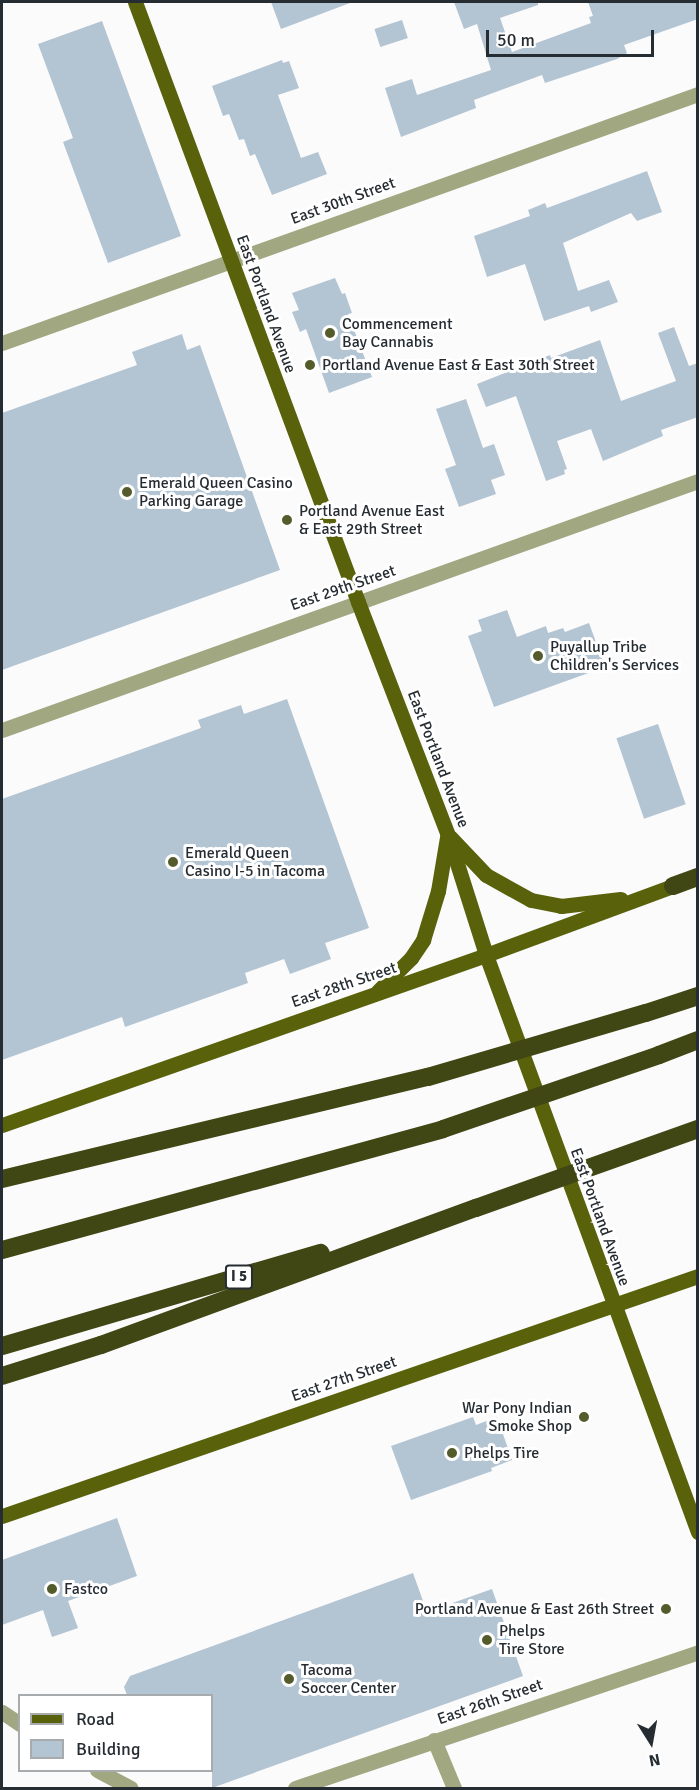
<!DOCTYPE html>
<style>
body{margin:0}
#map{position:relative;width:699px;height:1790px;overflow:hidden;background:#fbfbfb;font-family:Signika,sans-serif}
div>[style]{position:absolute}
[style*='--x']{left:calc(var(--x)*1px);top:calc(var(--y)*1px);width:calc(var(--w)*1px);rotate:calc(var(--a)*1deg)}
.building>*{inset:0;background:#b3c4d3;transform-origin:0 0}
.minor>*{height:15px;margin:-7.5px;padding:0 7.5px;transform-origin:7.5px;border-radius:7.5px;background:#a1a881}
.tertiary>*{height:15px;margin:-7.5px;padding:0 7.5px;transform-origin:7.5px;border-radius:7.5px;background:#a1a881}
.primary>*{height:15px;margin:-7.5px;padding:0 7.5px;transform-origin:7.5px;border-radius:7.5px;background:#59620b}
.motorway>*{height:18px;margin:-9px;padding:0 9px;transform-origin:9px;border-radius:9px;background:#414714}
.motorway-bridge>*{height:18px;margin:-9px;padding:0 9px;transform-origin:9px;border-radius:9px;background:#414714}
.dots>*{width:16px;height:16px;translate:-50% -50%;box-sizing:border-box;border:3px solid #fff;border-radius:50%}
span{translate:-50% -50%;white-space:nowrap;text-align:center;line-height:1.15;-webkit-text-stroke:6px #fff;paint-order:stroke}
.shield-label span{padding:2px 4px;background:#fff;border:2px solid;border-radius:4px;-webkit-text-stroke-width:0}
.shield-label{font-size:15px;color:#262d32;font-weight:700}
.street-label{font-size:16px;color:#262d32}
.poi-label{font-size:16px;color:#262d32}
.left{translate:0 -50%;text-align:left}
.right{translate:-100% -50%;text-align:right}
.frame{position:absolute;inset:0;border:3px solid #262d32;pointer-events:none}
.legend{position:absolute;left:18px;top:1694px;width:195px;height:78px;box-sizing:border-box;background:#fff;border:2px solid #a8abad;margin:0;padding:8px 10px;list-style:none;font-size:18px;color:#262d32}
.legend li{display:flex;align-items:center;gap:12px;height:30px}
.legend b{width:30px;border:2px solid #a8abad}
.north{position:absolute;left:621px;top:1712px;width:60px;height:60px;-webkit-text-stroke:4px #fff;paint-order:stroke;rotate:169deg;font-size:16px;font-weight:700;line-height:24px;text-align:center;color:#262d32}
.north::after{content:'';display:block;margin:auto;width:21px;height:27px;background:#262d32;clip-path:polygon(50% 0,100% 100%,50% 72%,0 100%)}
.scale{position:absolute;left:486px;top:30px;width:168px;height:27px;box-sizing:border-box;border:3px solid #262d32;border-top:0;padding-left:8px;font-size:18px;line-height:21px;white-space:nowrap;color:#262d32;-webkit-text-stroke:4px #fff;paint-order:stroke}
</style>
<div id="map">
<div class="building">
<i style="clip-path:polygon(271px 2px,350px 2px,350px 3px,281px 29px)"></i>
<i style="clip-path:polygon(454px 2px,538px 2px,538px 5px,500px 18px,512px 52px,591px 23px,589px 17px,593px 16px,588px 2px,698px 2px,698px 19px,624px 45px,627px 53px,617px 59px,545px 83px,542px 75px,474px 100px,476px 108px,401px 137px,385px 88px,412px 79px,417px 95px,491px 70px,477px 24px,464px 29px)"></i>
<i style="left:402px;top:20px;width:19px;height:29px;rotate:72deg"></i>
<i style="clip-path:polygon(102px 21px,181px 236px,108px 263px,63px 142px,73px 138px,38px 44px)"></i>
<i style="clip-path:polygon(282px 60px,283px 63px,289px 61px,299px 88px,278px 95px,301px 158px,318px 152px,327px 174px,272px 195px,255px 154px,250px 156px,244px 139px,239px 140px,229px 114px,223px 116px,212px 86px)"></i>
<i style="clip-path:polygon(647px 171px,662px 212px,637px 221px,631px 213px,563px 243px,578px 291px,609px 280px,618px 302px,591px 312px,589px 306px,544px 321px,525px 264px,487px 277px,474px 236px,530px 216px,528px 210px,545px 203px,547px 208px)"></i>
<i style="clip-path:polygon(335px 278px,342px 294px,345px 293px,352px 313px,348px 314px,372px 377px,329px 393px,306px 329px,300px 332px,292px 312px,299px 310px,292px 293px)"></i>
<i style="clip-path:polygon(674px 327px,689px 366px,698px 363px,698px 417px,661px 430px,663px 436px,603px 461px,591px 429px,557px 441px,567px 469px,564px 470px,565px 474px,546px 481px,516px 396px,486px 407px,477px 384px,550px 355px,551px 358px,600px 340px,621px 401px,676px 381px,658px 333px)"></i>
<i style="clip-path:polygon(182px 334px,187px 350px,200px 345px,280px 570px,2px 670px,2px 413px,137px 365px,132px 352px)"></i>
<i style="clip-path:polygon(466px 399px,483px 448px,494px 444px,505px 475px,491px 480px,496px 494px,459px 507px,445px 469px,456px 465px,436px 409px)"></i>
<i style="clip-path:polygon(507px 610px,517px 637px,546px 626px,548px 633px,563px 628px,565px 632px,589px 623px,605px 667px,494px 707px,468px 636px,482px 631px,478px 620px)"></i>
<i style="clip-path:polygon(287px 699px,369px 928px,325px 943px,331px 959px,290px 974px,284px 959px,245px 973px,248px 983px,125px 1027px,122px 1017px,2px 1060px,2px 799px,201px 728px,198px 720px,241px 705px,244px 714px)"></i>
<i style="left:658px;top:724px;width:85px;height:44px;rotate:71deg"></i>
<i style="clip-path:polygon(473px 1417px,476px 1425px,497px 1417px,512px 1460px,491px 1468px,492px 1471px,411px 1500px,391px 1446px)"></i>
<i style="clip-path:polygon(117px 1518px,137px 1576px,68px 1601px,78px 1628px,52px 1637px,43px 1610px,2px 1625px,2px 1560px)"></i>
<i style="clip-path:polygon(413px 1573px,427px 1612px,492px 1589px,523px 1676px,212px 1788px,212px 1695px,127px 1695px,124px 1687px,130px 1676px)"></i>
</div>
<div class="minor">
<i style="--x:2;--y:343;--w:739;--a:-19.69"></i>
<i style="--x:2;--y:730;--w:739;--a:-19.69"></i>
</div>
<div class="tertiary">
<i style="--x:2;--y:1712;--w:22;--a:34"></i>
<i style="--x:434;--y:1740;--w:52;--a:67.4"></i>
<i style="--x:97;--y:1770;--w:38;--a:28"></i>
<i style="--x:295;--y:1788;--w:425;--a:-18.6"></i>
</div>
<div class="primary">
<i style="--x:135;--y:2;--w:640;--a:69.61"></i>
<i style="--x:358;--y:602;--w:250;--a:68.9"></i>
<i style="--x:448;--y:835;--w:126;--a:72.4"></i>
<i style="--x:486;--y:955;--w:615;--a:69.83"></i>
<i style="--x:450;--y:837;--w:52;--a:46.5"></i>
<i style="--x:486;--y:875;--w:51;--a:29.1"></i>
<i style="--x:531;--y:900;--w:31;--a:11"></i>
<i style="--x:561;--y:906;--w:60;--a:-6.7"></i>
<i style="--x:378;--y:991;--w:47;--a:-45"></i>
<i style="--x:411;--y:958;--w:22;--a:-56"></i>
<i style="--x:423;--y:940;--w:51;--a:-73"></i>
<i style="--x:438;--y:891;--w:55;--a:-80.5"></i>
<i style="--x:2;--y:1125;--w:513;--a:-19.35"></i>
<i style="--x:486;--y:955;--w:199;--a:-20.3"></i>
<i style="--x:2;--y:1516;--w:736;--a:-19.03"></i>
</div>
<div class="motorway">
<i style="--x:673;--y:886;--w:27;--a:-20"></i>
<i style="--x:646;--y:1013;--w:55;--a:-18.1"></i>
<i style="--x:659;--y:1055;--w:42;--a:-21"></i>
<i style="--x:2;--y:1179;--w:438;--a:-13.5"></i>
<i style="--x:2;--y:1250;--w:457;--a:-15.3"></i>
<i style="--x:2;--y:1346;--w:332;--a:-16.3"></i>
<i style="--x:2;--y:1376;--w:104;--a:-17.4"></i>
<i style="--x:101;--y:1345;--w:399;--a:-20.1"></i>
</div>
<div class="motorway-bridge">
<i style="--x:428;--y:1077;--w:227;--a:-16.4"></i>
<i style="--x:443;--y:1129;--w:228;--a:-18.9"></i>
<i style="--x:476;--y:1208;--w:236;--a:-19.6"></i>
</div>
<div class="dots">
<i style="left:330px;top:333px;background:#555c2b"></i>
<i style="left:310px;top:365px;background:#555c2b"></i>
<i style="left:127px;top:492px;background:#555c2b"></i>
<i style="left:287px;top:520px;background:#555c2b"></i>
<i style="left:538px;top:656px;background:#555c2b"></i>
<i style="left:173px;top:862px;background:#555c2b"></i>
<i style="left:584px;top:1417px;background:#555c2b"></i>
<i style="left:452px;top:1453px;background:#555c2b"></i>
<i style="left:52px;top:1589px;background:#555c2b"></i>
<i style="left:666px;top:1609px;background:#555c2b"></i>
<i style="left:487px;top:1640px;background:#555c2b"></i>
<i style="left:289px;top:1679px;background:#555c2b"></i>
</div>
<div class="shield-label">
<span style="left:239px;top:1277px">I 5</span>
</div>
<div class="street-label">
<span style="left:343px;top:201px;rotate:-20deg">East 30th Street</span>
<span style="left:266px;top:304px;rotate:70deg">East Portland Avenue</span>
<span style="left:343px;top:588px;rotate:-19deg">East 29th Street</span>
<span style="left:438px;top:759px;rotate:69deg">East Portland Avenue</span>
<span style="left:344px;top:985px;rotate:-19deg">East 28th Street</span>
<span style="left:600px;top:1217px;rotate:70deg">East Portland Avenue</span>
<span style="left:344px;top:1379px;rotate:-19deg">East 27th Street</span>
<span style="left:490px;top:1702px;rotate:-19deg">East 26th Street</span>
</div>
<div class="poi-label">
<span class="left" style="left:342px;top:333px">Commencement<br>Bay Cannabis</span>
<span class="left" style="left:322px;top:365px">Portland Avenue East &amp; East 30th Street</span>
<span class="left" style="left:139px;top:492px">Emerald Queen Casino<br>Parking Garage</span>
<span class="left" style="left:299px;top:520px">Portland Avenue East<br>&amp; East 29th Street</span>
<span class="left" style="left:550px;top:656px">Puyallup Tribe<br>Children's Services</span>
<span class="left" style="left:185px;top:862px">Emerald Queen<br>Casino I-5 in Tacoma</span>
<span class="right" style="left:572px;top:1417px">War Pony Indian<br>Smoke Shop</span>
<span class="left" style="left:464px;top:1453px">Phelps Tire</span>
<span class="left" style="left:64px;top:1589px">Fastco</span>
<span class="right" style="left:654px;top:1609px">Portland Avenue &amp; East 26th Street</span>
<span class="left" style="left:499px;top:1640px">Phelps<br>Tire Store</span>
<span class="left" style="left:301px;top:1679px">Tacoma<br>Soccer Center</span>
</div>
<div class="frame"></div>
<ul class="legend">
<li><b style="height:8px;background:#59620b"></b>Road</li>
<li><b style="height:16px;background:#b3c4d3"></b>Building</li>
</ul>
<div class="north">N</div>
<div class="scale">50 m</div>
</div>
